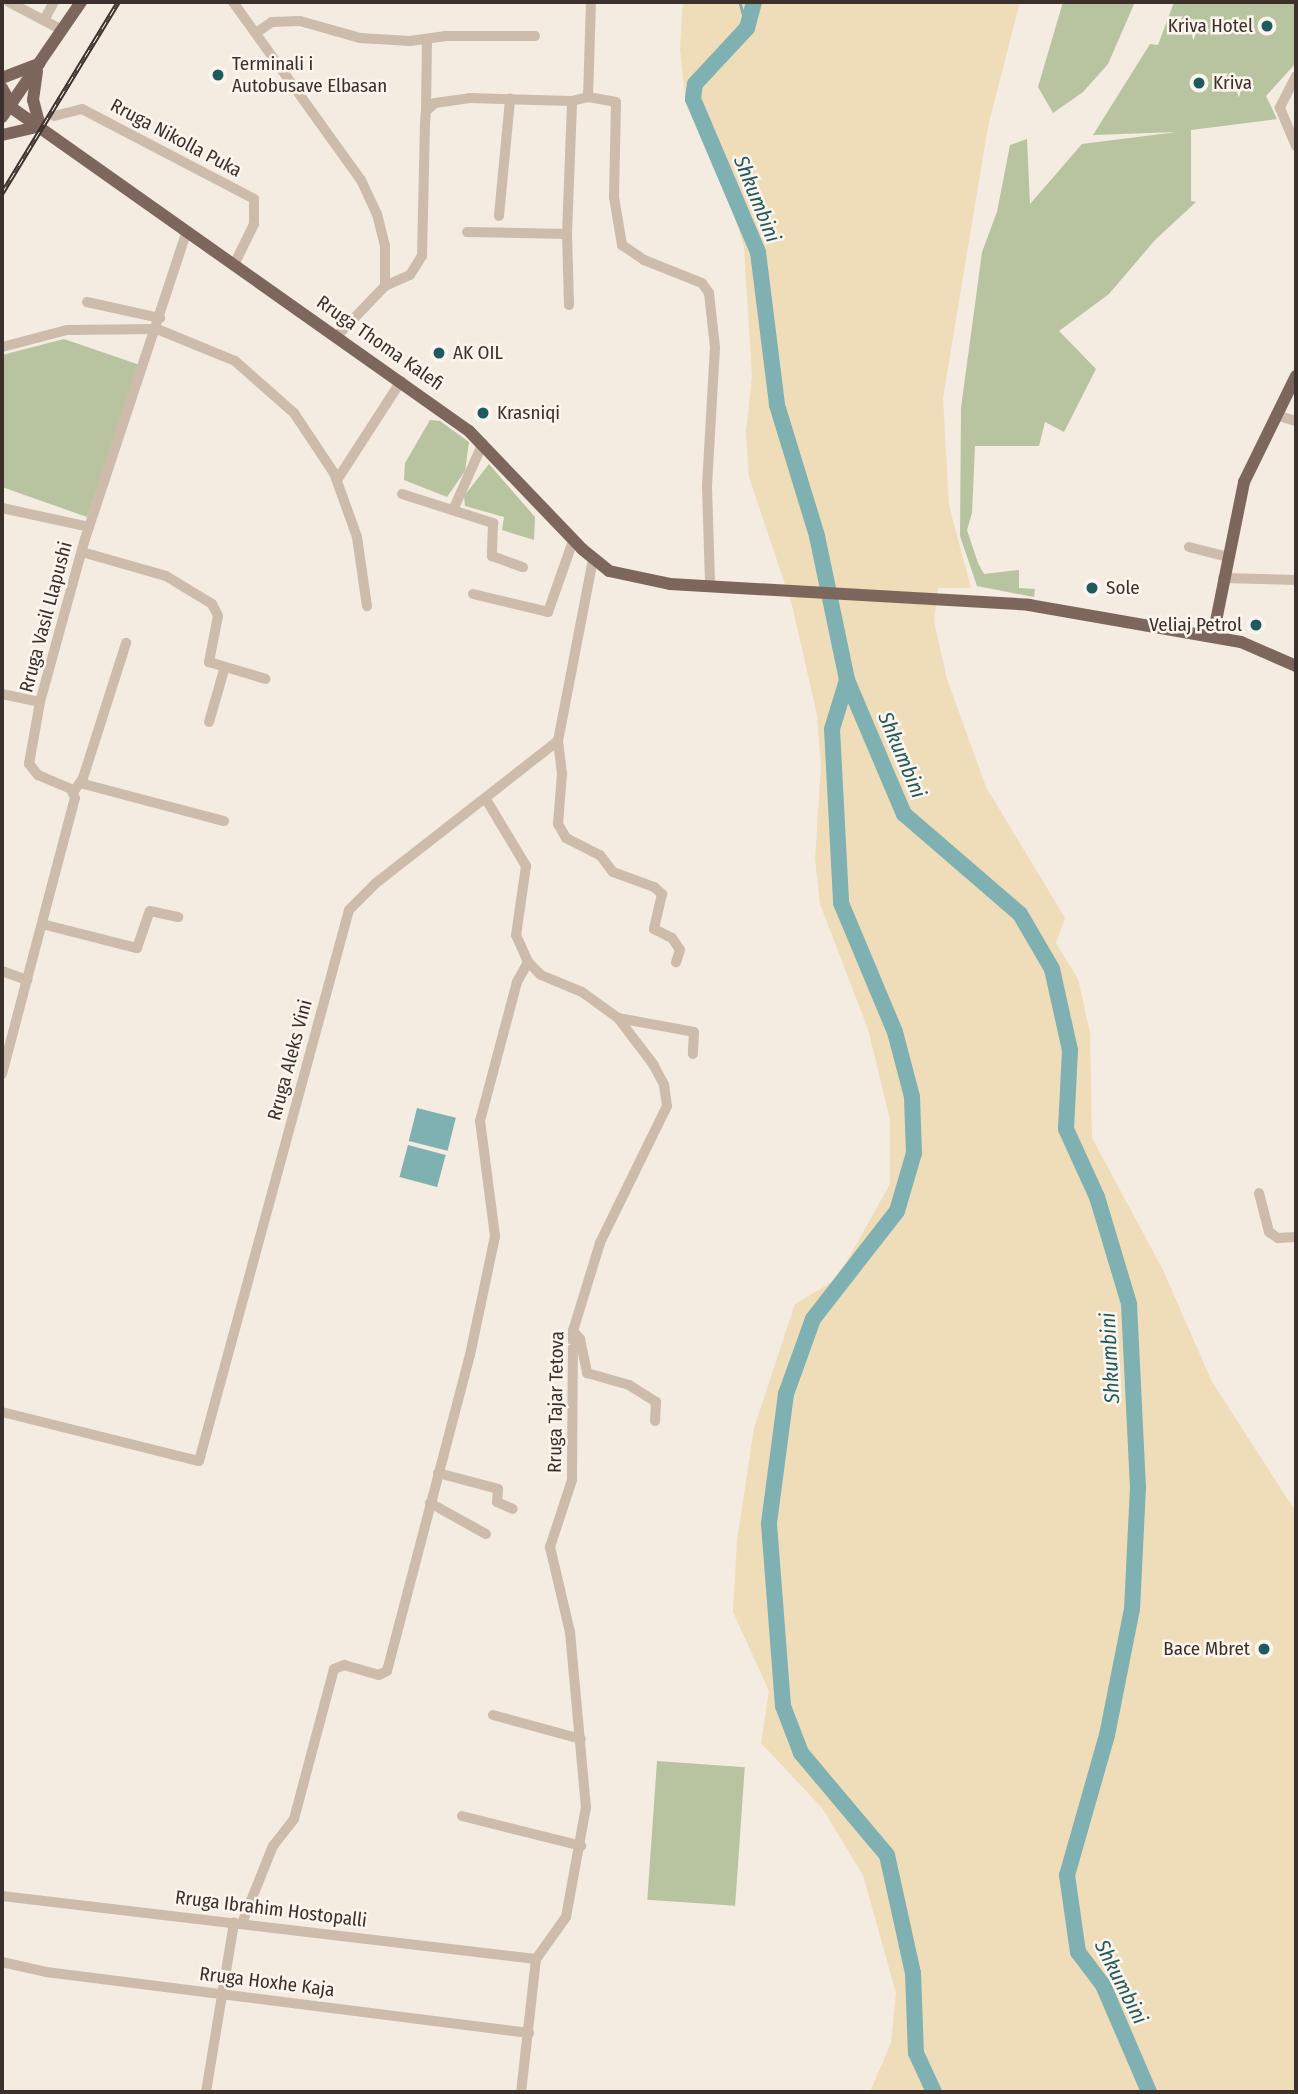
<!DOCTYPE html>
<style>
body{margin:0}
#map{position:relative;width:1298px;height:2094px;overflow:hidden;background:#f4ebe1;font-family:"Fira Sans Condensed",sans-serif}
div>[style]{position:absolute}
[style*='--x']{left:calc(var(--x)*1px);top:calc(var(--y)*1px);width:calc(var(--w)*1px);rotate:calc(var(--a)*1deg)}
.green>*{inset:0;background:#b8c4a0;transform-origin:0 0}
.sand>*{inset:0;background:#efdcb8}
.water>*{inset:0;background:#7fb0b2;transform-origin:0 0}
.stream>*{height:2.5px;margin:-1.25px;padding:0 1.25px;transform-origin:1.25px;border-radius:1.25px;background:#7fb0b2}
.river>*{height:16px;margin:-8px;padding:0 8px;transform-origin:8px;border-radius:8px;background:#7fb0b2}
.minor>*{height:10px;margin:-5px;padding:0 5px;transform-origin:5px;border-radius:5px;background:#cdbbac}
.major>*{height:12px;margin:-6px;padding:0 6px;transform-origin:6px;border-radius:6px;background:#7d675c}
.rail>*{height:5px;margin-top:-2.5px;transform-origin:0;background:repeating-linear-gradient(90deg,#fbf5ee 0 8px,#3b302b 0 16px);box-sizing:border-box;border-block:2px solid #3b302b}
.dots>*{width:19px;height:19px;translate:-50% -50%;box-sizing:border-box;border:4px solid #fbf5ee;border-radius:50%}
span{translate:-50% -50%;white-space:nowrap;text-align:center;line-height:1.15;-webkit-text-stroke:5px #fbf5ee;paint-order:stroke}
.poi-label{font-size:19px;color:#3b302b}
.right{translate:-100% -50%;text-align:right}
.left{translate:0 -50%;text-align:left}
.street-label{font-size:19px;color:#3b302b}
.water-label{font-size:21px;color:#1f5a5e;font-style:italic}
.frame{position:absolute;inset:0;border:4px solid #3b302b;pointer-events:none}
</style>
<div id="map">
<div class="green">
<i style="clip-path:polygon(1063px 2px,1135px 2px,1108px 64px,1083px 92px,1053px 113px,1038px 87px)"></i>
<i style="clip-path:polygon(1174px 2px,1296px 2px,1296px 63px,1266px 96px,1277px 119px,1191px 130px,1191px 201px,1196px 202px,1155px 240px,1109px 294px,1059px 331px,1096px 369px,1064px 432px,1045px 422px,1039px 446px,975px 446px,972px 513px,967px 530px,978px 563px,984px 574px,1019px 570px,1019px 588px,1035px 589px,1034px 597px,977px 586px,960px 536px,961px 408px,982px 252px,997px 212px,1010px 145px,1027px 139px,1030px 204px,1082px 144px,1177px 132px,1093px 135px,1150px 44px,1158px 45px)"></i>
<i style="clip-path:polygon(64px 339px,140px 365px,87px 517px,2px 487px,2px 355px)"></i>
<i style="clip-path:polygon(430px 420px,440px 421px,469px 442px,465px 471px,447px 497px,404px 480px,405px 463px)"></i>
<i style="clip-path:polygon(489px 464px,535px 517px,534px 540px,502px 530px,504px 517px,465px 506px,464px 496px)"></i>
<i style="left:657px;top:1761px;width:88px;height:139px;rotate:4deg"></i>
</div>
<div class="sand">
<i style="clip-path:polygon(683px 2px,1020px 2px,988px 126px,943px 398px,949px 506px,971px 588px,938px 588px,934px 621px,947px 679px,986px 787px,1065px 918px,1056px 943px,1078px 979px,1090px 1033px,1092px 1138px,1163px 1270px,1212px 1382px,1296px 1512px,1296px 2092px,870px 2092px,891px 2043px,896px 1993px,863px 1875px,822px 1808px,761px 1743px,769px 1691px,733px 1612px,737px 1541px,754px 1428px,795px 1304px,837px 1279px,890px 1184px,890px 1119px,868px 1029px,820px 904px,815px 859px,821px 766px,817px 715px,792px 605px,749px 477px,746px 432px,752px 376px,744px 246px,720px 172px,685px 95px,680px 50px)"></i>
</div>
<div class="water">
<i style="left:417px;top:1108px;width:40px;height:34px;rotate:14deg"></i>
<i style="left:408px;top:1145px;width:39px;height:33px;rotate:15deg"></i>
</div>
<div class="stream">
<i style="--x:740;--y:2;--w:27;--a:75"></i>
</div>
<div class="river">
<i style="--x:754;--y:2;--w:27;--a:105"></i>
<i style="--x:747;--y:28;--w:76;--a:132.9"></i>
<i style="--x:695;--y:84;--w:15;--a:98"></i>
<i style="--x:693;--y:99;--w:166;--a:67"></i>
<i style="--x:758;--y:252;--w:154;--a:82.9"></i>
<i style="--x:777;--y:405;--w:137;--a:73"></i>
<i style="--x:817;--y:536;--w:147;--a:78.2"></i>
<i style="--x:847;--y:680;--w:146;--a:67"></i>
<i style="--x:904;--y:814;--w:153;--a:40.8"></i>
<i style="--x:1020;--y:914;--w:64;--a:59.8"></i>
<i style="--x:1052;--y:969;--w:83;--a:77.5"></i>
<i style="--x:1070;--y:1050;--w:79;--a:92.9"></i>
<i style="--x:1066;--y:1129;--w:75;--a:65.5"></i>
<i style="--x:1097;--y:1197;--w:112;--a:73.3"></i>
<i style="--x:1129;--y:1304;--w:183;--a:87.2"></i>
<i style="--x:1138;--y:1487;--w:122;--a:92.8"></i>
<i style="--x:1132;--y:1609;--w:128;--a:101.2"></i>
<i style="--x:1107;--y:1735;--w:146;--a:105.9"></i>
<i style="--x:1067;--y:1875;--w:78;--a:81.9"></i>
<i style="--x:1078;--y:1952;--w:41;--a:52.9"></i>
<i style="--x:1103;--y:1985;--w:116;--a:66.7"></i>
<i style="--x:847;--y:680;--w:51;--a:107"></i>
<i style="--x:832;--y:729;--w:174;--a:87"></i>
<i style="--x:841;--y:903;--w:140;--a:67.3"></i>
<i style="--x:895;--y:1032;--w:67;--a:75.3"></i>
<i style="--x:912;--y:1097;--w:56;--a:88"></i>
<i style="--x:914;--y:1153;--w:60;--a:106.3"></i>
<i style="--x:897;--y:1211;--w:137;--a:127.9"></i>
<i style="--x:813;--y:1319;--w:80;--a:109.8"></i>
<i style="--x:786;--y:1394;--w:131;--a:97.5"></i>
<i style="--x:769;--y:1524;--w:183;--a:85.6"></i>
<i style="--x:783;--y:1706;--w:50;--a:69"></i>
<i style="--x:801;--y:1753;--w:133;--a:49.9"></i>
<i style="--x:887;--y:1855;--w:121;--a:77.6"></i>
<i style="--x:913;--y:1973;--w:80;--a:87.9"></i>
<i style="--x:916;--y:2053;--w:43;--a:65.2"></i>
</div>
<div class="minor">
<i style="--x:9;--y:2;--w:60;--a:27.8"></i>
<i style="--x:233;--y:2;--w:219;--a:54.3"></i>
<i style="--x:361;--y:180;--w:38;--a:65"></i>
<i style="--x:377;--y:214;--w:32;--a:76"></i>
<i style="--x:385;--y:245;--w:41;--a:90"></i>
<i style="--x:385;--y:286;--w:69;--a:133.8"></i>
<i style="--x:44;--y:20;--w:21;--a:-61"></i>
<i style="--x:256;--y:33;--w:19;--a:-35"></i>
<i style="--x:272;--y:22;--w:28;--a:-2"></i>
<i style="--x:300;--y:21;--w:62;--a:15.8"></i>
<i style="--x:360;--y:38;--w:50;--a:3.4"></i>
<i style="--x:410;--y:41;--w:36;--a:-8"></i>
<i style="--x:446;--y:36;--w:89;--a:0"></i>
<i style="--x:1296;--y:76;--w:36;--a:117"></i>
<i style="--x:1280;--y:108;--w:41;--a:67.2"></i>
<i style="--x:588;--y:97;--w:95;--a:-88.2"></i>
<i style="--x:426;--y:111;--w:72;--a:-89.2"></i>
<i style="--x:54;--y:116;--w:29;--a:-14"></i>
<i style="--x:82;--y:109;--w:194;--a:27.6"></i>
<i style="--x:254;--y:199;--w:25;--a:90"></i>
<i style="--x:254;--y:224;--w:46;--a:116"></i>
<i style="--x:499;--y:216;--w:118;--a:-84.6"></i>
<i style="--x:467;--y:232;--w:100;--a:1.1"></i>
<i style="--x:385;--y:286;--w:27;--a:-24"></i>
<i style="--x:410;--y:275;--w:22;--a:-58"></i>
<i style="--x:422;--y:256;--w:132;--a:-88.7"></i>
<i style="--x:425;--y:124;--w:13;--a:-86"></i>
<i style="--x:426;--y:111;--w:12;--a:-42"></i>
<i style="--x:435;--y:103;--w:35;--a:-8"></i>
<i style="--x:470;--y:98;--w:102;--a:1.7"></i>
<i style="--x:572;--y:101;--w:16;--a:-14"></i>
<i style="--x:588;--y:97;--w:28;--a:10"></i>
<i style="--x:616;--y:102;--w:95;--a:91.2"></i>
<i style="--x:614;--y:197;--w:49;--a:80.5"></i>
<i style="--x:622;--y:245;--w:27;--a:34"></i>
<i style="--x:644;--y:260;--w:62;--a:21.6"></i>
<i style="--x:702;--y:283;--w:12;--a:55"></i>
<i style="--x:709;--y:293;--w:54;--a:83.7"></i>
<i style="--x:715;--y:347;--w:140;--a:93.3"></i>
<i style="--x:707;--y:487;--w:97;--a:88.2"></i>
<i style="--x:87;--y:302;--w:75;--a:12.4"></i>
<i style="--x:569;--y:305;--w:71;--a:-91.6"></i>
<i style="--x:567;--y:234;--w:133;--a:-87.8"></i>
<i style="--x:2;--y:347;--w:67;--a:-14.7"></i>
<i style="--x:67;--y:330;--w:90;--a:-0.6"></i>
<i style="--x:157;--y:329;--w:84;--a:22.3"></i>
<i style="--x:235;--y:361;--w:79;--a:41.4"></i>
<i style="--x:294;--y:413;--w:72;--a:56.3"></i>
<i style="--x:334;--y:473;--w:68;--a:70.2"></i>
<i style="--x:357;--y:537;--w:70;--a:81.8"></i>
<i style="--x:1276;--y:415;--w:21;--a:17"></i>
<i style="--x:337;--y:480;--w:118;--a:-57.1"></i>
<i style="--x:402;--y:494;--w:96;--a:17.7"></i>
<i style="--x:493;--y:523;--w:33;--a:92"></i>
<i style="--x:492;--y:556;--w:33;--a:20"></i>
<i style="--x:2;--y:508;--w:89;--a:12.3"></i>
<i style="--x:453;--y:510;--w:73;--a:-65.9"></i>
<i style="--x:1189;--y:547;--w:40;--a:14.4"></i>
<i style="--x:82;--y:552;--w:87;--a:15.9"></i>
<i style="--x:166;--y:576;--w:54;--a:31.3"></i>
<i style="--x:212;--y:604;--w:13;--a:63"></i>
<i style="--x:218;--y:616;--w:47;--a:101.1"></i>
<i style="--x:209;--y:662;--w:59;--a:16.6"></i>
<i style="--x:1223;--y:578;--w:73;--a:1.6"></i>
<i style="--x:473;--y:594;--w:77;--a:13.5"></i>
<i style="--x:548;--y:612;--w:75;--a:-70.6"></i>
<i style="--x:2;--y:694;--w:39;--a:12"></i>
<i style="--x:209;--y:722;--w:54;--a:-73.9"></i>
<i style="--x:558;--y:741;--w:33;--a:83"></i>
<i style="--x:562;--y:774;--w:50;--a:94.6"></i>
<i style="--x:558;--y:824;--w:16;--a:60"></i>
<i style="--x:566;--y:838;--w:38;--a:27"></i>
<i style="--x:600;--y:855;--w:21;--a:53"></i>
<i style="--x:613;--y:872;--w:44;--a:20.1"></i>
<i style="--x:654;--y:887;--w:11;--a:41"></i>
<i style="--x:662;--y:894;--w:36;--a:103"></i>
<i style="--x:654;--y:929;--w:20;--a:27"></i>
<i style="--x:672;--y:938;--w:14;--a:56"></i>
<i style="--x:680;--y:950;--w:13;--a:108"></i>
<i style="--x:80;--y:783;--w:149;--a:14.8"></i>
<i style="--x:74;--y:791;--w:16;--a:-55"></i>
<i style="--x:83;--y:778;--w:142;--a:-72.3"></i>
<i style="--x:487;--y:801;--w:76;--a:59"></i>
<i style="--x:526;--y:866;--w:70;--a:98.2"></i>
<i style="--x:516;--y:935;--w:30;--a:66"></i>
<i style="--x:528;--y:962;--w:18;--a:45"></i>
<i style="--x:541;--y:975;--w:44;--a:22.5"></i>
<i style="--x:582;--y:992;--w:44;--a:35.8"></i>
<i style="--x:618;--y:1018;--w:58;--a:52.7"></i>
<i style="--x:653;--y:1064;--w:24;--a:62"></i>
<i style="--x:664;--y:1085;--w:21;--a:82"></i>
<i style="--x:667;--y:1106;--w:153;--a:116.1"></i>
<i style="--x:600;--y:1243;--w:92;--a:107.1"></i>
<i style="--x:573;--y:1331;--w:149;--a:90.4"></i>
<i style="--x:572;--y:1480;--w:71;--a:108.2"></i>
<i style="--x:550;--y:1547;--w:87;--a:76.8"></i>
<i style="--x:570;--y:1632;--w:176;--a:84.8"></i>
<i style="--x:586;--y:1807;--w:112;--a:100.3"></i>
<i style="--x:566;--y:1917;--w:52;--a:125.5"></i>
<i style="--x:536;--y:1959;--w:134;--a:96.4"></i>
<i style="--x:42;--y:924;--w:98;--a:14.2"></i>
<i style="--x:137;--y:948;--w:39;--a:-71"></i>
<i style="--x:150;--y:911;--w:29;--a:12"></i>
<i style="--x:2;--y:971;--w:27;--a:20"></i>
<i style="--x:618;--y:1018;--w:77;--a:10.4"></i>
<i style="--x:694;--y:1032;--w:22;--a:93"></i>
<i style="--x:2;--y:1074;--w:285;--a:-75.2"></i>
<i style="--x:75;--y:798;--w:10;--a:-114"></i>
<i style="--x:71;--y:789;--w:36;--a:-157"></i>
<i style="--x:38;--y:775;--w:14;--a:-129"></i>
<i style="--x:29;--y:764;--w:63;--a:-79.9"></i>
<i style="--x:40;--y:702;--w:169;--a:-74.6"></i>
<i style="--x:85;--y:539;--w:324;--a:-71.7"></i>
<i style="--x:1259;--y:1193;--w:40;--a:75.6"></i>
<i style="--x:1269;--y:1232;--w:11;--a:34"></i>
<i style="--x:1278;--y:1238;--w:18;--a:-3"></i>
<i style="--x:573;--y:1331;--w:11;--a:49"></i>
<i style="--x:580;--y:1339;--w:35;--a:78"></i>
<i style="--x:587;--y:1373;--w:44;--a:15.9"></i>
<i style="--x:629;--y:1385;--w:32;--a:32"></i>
<i style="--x:656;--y:1402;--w:19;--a:93"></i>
<i style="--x:2;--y:1412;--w:203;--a:14"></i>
<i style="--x:199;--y:1461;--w:571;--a:-74.77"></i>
<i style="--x:349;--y:910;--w:38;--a:-45"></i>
<i style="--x:376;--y:883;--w:231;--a:-38"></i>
<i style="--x:558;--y:741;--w:184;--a:-79.1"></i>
<i style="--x:438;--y:1473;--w:62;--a:14.9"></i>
<i style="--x:498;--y:1489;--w:13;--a:94"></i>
<i style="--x:497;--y:1502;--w:17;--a:24"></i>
<i style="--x:430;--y:1503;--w:64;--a:29"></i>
<i style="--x:493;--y:1715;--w:91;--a:15.3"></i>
<i style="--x:462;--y:1816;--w:123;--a:14.1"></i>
<i style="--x:2;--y:1896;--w:538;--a:6.73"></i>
<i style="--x:242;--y:1923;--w:83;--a:-68.1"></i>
<i style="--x:273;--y:1846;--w:34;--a:-52"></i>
<i style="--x:294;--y:1819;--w:155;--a:-75.1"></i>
<i style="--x:334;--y:1669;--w:11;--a:-22"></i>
<i style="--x:344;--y:1665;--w:36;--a:16"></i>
<i style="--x:379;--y:1675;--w:9;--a:-27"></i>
<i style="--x:387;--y:1671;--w:327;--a:-75.3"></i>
<i style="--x:470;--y:1355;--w:122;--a:-78.1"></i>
<i style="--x:495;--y:1236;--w:116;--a:-97.4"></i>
<i style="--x:480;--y:1121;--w:144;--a:-75.1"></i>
<i style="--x:517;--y:982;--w:23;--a:-61"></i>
<i style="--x:2;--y:1962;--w:45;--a:12.8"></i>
<i style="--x:46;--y:1972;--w:487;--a:7.2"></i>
<i style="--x:206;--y:2092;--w:172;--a:-80.6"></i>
</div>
<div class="major">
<i style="--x:2;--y:78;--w:40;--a:-21"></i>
<i style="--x:2;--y:88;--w:18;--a:61"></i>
<i style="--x:2;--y:101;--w:572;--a:35.25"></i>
<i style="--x:469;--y:431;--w:163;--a:46.2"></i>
<i style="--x:582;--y:549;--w:35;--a:39"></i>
<i style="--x:609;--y:571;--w:62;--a:12"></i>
<i style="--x:670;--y:584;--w:360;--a:3.3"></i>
<i style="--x:1029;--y:605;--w:215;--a:9.9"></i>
<i style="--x:1241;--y:642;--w:60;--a:23.6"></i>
<i style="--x:2;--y:117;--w:140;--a:-55.5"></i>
<i style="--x:2;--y:135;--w:39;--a:-13"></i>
<i style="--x:40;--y:126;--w:27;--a:-105"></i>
<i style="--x:33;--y:100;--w:29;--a:-82"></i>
<i style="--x:1213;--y:636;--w:157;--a:-78.6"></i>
<i style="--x:1244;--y:482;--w:118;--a:-63.9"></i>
</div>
<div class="rail">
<i style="--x:2;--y:193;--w:223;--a:-58.7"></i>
</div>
<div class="dots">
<i style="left:1267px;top:26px;background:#1f5a5e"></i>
<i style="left:218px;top:75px;background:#1f5a5e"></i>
<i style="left:1199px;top:83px;background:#1f5a5e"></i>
<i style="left:439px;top:353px;background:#1f5a5e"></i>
<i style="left:483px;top:413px;background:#1f5a5e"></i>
<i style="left:1092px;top:588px;background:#1f5a5e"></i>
<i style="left:1256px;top:625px;background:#1f5a5e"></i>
<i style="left:1264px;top:1649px;background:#1f5a5e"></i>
</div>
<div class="poi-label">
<span class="right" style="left:1253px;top:26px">Kriva Hotel</span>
<span class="left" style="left:232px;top:75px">Terminali i<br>Autobusave Elbasan</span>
<span class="left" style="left:1213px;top:83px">Kriva</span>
<span class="left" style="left:453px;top:353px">AK OIL</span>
<span class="left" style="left:497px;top:413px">Krasniqi</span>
<span class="left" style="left:1106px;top:588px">Sole</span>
<span class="right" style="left:1242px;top:625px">Veliaj Petrol</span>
<span class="right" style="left:1250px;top:1649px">Bace Mbret</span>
</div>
<div class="street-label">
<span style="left:176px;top:138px;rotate:28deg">Rruga Nikolla Puka</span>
<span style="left:380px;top:343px;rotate:35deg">Rruga Thoma Kalefi</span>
<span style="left:46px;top:617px;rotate:-75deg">Rruga Vasil Llapushi</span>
<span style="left:290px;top:1060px;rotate:-75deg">Rruga Aleks Vini</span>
<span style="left:556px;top:1402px;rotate:-89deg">Rruga Tajar Tetova</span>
<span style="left:271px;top:1909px;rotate:7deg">Rruga Ibrahim Hostopalli</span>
<span style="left:267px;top:1982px;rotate:7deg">Rruga Hoxhe Kaja</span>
</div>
<div class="water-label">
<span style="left:757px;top:199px;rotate:68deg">Shkumbini</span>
<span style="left:902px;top:755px;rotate:67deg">Shkumbini</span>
<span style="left:1110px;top:1358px;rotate:-93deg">Shkumbini</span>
<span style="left:1121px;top:1982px;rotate:63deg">Shkumbini</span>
</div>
<div class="frame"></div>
</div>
